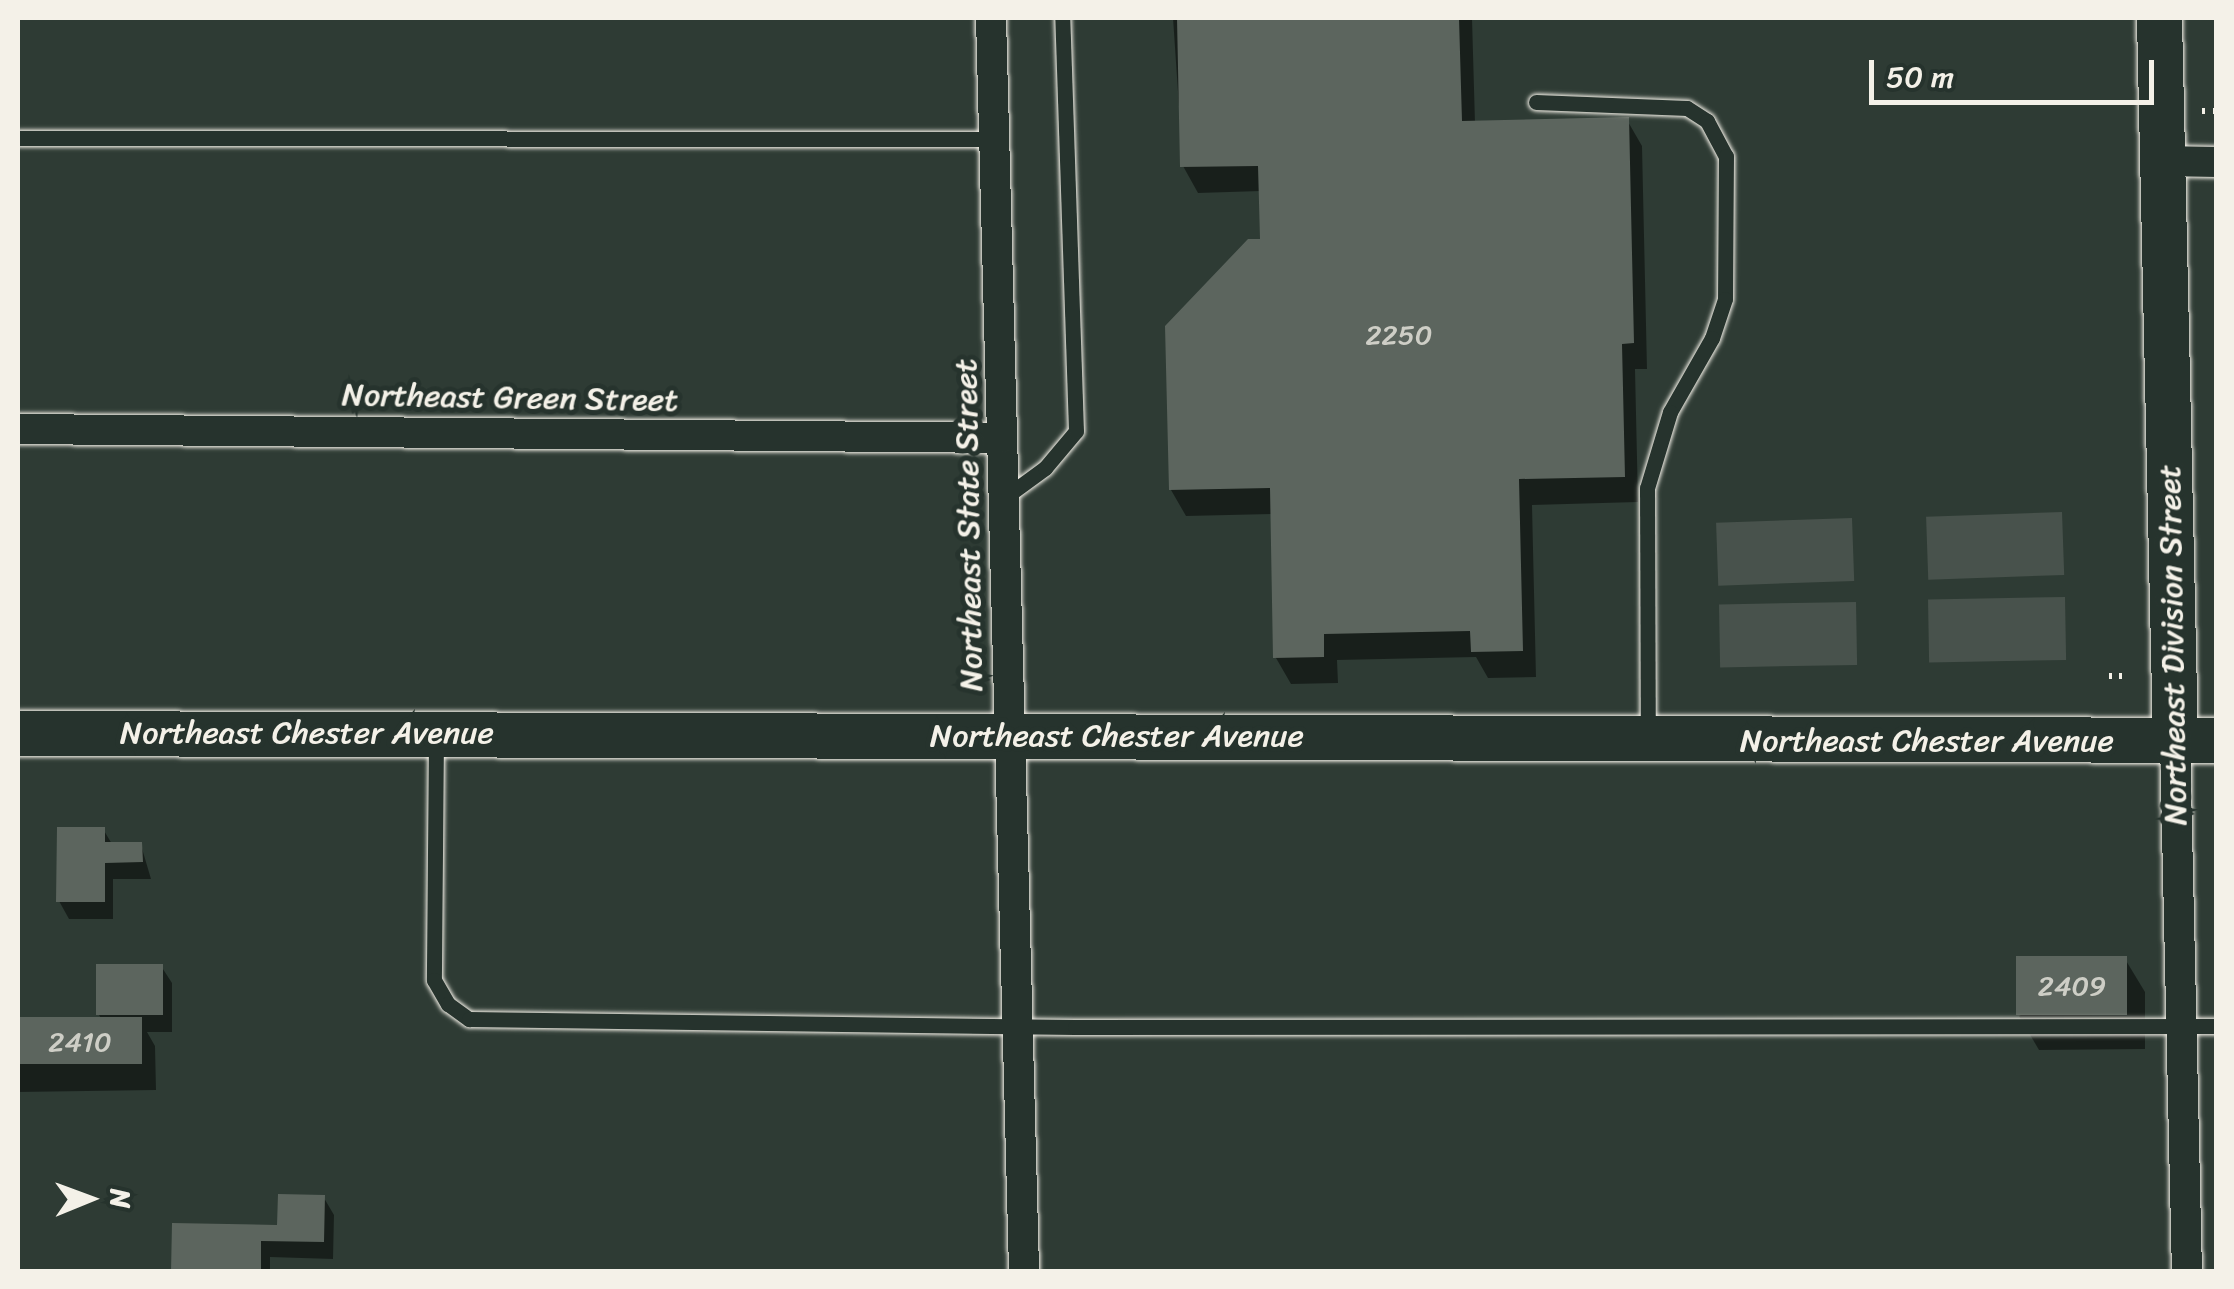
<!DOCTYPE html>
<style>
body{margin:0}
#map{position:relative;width:2234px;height:1289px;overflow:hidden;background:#2e3b34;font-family:Sriracha,sans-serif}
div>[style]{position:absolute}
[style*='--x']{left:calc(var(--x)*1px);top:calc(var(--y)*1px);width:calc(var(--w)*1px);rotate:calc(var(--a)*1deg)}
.green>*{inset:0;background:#48524c;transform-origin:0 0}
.shadow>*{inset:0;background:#0007}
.building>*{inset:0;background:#5c655e;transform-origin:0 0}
.path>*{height:6px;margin-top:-3px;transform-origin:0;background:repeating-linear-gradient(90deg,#f4f1e8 0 2.5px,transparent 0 10.5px)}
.roads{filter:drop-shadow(0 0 2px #f4f1e8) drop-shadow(0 0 2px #f4f1e8)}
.lane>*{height:15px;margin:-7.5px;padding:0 7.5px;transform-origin:7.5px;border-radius:7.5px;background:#26332d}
.street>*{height:30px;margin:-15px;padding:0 15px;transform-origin:15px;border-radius:15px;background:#26332d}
.secondary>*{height:45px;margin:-22.5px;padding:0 22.5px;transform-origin:22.5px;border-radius:22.5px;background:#26332d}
span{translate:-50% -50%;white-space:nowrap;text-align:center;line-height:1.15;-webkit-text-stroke:10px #26332d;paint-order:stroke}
.number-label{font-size:28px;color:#cecec6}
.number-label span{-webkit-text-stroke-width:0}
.street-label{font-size:32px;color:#f4f1e8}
.frame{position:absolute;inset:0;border:20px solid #f4f1e8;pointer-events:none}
.north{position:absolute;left:40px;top:1149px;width:100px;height:100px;-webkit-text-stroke:8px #26332d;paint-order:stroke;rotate:89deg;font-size:28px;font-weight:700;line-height:40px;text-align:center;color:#f4f1e8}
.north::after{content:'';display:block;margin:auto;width:35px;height:45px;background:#f4f1e8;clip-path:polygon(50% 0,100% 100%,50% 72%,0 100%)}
.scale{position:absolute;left:1869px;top:60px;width:285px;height:45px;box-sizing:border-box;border:5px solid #f4f1e8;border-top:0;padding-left:12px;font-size:30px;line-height:35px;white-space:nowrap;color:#f4f1e8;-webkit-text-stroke:8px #26332d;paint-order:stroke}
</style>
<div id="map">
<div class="green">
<i style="left:2062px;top:512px;width:63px;height:136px;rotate:88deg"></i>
<i style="left:1852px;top:518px;width:63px;height:136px;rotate:88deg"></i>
<i style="left:2065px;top:597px;width:63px;height:137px;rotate:89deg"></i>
<i style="left:1856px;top:602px;width:63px;height:137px;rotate:89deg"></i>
</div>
<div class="shadow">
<i style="clip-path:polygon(1173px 18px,1472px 18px,1475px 123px,1627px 120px,1642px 146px,1647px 369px,1635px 369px,1638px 502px,1532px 505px,1536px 677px,1488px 678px,1476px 657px,1337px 660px,1338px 683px,1291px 684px,1276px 658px,1273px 514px,1186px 516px,1171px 490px,1262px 241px,1261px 191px,1198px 193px,1183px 166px)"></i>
<i style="clip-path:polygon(103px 829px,112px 844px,141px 845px,151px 879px,113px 879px,113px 919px,69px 919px,59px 901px)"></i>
<i style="clip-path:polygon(2125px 959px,2145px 992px,2145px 1049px,2039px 1050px,2019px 1016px)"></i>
<i style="clip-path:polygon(161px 966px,172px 983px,172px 1032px,147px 1032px,155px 1046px,156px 1090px,18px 1092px,18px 1022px,102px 1020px,99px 1015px)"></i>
<i style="clip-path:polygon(324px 1198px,334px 1215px,333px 1259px,270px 1257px,270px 1272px,173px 1272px,280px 1228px)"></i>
</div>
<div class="building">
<i style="clip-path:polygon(1177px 18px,1459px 18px,1462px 121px,1629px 117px,1634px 343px,1622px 344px,1625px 477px,1519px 479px,1523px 651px,1471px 652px,1470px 631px,1324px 634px,1324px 657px,1273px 658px,1270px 488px,1169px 490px,1165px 326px,1248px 239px,1260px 239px,1258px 166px,1180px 167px)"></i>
<i style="clip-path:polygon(57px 827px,105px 827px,105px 842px,142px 842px,143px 862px,105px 863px,105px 902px,56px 902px)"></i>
<i style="left:2127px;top:956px;width:59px;height:111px;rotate:90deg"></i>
<i style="left:96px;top:964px;width:67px;height:51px"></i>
<i style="left:142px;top:1017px;width:47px;height:124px;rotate:90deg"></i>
<i style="clip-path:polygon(278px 1194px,325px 1195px,324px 1242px,261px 1241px,261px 1272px,171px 1272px,172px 1223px,277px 1225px)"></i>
</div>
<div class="path">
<i style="--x:2202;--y:111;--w:14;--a:0"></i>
<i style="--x:2109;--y:676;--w:19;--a:0"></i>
</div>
<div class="roads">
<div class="lane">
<i style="--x:1536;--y:102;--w:151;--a:2.3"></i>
<i style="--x:1687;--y:108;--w:24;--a:33"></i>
<i style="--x:1707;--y:121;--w:40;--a:62"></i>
<i style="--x:1726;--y:156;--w:143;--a:90.4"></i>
<i style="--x:1725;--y:299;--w:41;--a:108.4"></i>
<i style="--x:1712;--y:338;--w:85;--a:119.6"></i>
<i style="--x:1670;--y:412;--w:79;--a:106.8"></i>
<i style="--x:1647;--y:488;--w:247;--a:89.8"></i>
<i style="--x:18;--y:138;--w:976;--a:0.06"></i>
<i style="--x:1004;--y:498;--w:51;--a:-36.2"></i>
<i style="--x:1045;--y:468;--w:48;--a:-50"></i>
<i style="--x:1076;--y:431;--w:413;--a:-91.9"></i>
<i style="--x:436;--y:738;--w:242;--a:90.5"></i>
<i style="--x:434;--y:980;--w:28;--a:60"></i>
<i style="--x:448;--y:1004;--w:26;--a:36"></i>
<i style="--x:469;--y:1019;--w:606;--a:0.76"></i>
<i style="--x:1075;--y:1027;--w:1141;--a:-0.05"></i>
</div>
<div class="street">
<i style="--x:991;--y:18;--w:1254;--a:88.49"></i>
<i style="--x:2162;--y:161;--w:54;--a:1.1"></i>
<i style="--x:18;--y:429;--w:984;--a:0.52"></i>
<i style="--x:2175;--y:741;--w:531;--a:88.71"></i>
</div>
<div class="secondary">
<i style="--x:2159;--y:18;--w:723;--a:88.73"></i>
<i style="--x:18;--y:733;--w:2198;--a:0.18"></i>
</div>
</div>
<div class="number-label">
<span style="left:1399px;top:335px">2250</span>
<span style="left:2072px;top:986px">2409</span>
<span style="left:80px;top:1042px">2410</span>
</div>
<div class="street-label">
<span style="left:510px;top:398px;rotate:1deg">Northeast Green Street</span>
<span style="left:969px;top:525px;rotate:-91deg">Northeast State Street</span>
<span style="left:2173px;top:645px;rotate:-91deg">Northeast Division Street</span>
<span style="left:307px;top:733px">Northeast Chester Avenue</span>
<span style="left:1117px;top:736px">Northeast Chester Avenue</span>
<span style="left:1927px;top:741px">Northeast Chester Avenue</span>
</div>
<div class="frame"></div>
<div class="north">N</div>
<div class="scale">50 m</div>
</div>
